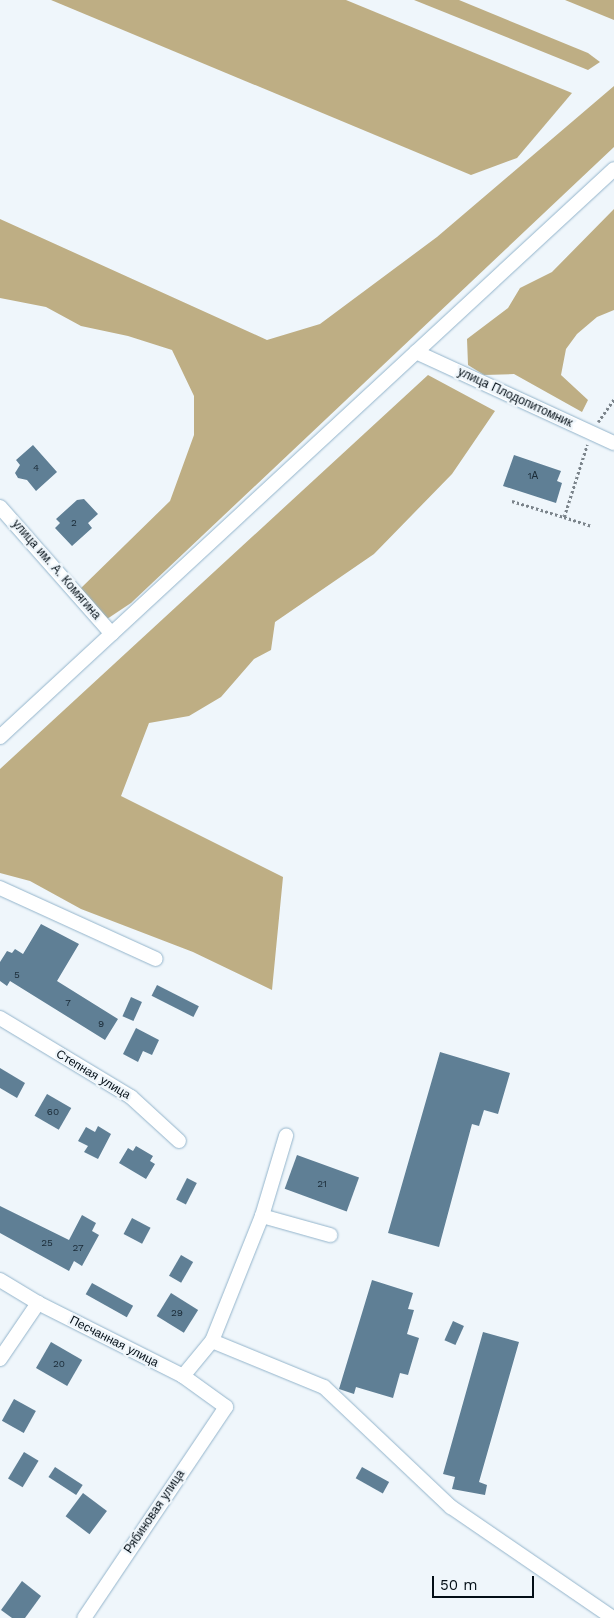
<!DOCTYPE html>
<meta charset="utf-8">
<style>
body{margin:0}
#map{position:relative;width:614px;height:1618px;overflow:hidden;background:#eff6fb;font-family:"Work Sans",sans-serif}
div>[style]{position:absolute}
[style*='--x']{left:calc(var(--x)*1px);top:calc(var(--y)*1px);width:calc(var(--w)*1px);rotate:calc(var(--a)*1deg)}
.forest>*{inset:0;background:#beae84}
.building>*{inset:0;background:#5f7f95;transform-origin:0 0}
.path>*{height:2.5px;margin-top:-1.25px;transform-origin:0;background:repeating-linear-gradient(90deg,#7b848b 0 2.5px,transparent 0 5px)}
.roads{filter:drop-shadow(0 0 1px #93b4cb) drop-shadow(0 0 1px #93b4cb)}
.street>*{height:14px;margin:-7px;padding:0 7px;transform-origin:7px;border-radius:7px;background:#fff}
span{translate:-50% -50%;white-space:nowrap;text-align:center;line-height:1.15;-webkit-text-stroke:4.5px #eff6fb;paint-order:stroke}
.number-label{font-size:10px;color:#1a2a36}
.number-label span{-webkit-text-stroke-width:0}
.street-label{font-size:12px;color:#030e16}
.scale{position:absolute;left:432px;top:1576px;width:102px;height:22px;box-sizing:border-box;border:2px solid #030e16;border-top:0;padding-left:6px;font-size:15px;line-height:18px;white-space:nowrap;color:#030e16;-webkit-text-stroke:4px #eff6fb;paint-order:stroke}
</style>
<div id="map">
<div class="forest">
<i style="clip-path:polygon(51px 0,346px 0,572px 93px,517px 158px,471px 175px)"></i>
<i style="clip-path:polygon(414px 0,459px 0,588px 53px,600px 62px,588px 70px)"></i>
<i style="clip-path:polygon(565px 0,614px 0,614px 20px)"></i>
<i style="clip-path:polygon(614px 86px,614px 147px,131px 603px,107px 619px,80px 589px,170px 501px,194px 435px,194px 396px,172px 350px,128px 336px,81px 326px,46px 307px,0 298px,0 219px,267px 340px,320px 324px,437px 237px)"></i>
<i style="clip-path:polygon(614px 209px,614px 310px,597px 317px,577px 334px,566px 349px,561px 375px,588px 400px,582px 412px,514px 374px,484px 375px,468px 365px,467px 339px,508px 308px,520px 288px,552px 272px)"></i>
<i style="clip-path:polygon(428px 375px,495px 411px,452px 474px,374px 554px,275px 622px,271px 650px,254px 659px,221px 697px,189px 716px,149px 723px,121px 796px,283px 877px,272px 990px,193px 952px,81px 909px,30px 881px,0 873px,0 769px)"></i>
</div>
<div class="building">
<i style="clip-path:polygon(33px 445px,57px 472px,36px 491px,27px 480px,18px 478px,15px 473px,20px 465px,16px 460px)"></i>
<i style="clip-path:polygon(514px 455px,561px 471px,557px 481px,562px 483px,556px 503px,503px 486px)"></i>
<i style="clip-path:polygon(84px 499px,98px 514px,88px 523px,92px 528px,72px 546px,55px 528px,60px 523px,56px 519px,77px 500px)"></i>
<i style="clip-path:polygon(41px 924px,79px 944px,57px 981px,118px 1019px,105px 1040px,10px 981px,7px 986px,0 981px,0 962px,7px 951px,12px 953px,15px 949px,23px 954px)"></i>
<i style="left:157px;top:985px;width:47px;height:12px;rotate:27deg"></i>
<i style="left:131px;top:997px;width:12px;height:21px;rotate:24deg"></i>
<i style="clip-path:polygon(136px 1028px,159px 1040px,152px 1055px,143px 1051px,138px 1062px,123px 1054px)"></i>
<i style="clip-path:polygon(440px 1052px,510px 1073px,498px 1114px,484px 1110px,479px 1126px,472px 1124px,439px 1247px,388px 1233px)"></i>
<i style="clip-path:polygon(0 1068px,25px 1083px,17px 1098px,0 1088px)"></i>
<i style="left:47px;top:1094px;width:28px;height:25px;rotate:30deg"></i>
<i style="clip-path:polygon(98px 1126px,111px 1134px,98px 1159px,84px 1152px,88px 1146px,78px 1141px,86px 1127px,95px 1132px)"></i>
<i style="clip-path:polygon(136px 1146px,153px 1156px,150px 1161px,155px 1164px,146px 1179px,119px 1163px,128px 1148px,133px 1151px)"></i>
<i style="left:297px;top:1155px;width:66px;height:36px;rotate:20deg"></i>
<i style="left:187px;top:1178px;width:11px;height:24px;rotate:27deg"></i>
<i style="clip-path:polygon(0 1206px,69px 1240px,82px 1215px,96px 1223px,92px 1231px,99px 1235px,82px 1266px,74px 1261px,69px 1271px,0 1233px)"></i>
<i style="left:132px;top:1218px;width:21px;height:18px;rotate:28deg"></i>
<i style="left:181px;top:1255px;width:14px;height:24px;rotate:30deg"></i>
<i style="clip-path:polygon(372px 1280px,413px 1293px,408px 1309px,414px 1310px,407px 1334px,419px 1338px,408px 1375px,400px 1373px,393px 1398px,356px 1387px,354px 1394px,339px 1389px)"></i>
<i style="left:92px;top:1283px;width:47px;height:13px;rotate:29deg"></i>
<i style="left:171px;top:1293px;width:32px;height:27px;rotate:32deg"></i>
<i style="left:453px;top:1321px;width:12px;height:21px;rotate:24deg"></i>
<i style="clip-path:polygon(483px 1332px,519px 1342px,479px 1482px,487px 1485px,485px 1495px,452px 1489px,455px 1477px,443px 1474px)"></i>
<i style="left:51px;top:1342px;width:36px;height:30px;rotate:30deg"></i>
<i style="left:14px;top:1399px;width:25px;height:25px;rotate:29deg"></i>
<i style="left:24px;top:1452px;width:17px;height:31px;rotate:31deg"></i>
<i style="left:55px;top:1467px;width:33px;height:12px;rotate:33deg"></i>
<i style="left:362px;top:1467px;width:31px;height:13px;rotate:29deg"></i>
<i style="left:83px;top:1493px;width:30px;height:29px;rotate:37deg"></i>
<i style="clip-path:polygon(22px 1581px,41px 1596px,25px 1618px,12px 1618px,1px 1610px)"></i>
</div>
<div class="path">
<i style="--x:598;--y:422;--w:28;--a:-55"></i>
<i style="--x:512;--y:501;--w:54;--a:17.1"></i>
<i style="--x:564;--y:517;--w:76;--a:-72.3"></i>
<i style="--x:564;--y:517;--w:28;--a:18"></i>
</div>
<div class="roads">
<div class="street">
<i style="--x:416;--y:352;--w:218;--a:24.7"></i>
<i style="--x:0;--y:507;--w:169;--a:48.6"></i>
<i style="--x:0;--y:737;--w:836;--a:-42.77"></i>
<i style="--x:0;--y:888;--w:171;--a:24.5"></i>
<i style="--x:0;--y:1018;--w:153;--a:31.1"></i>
<i style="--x:131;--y:1097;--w:65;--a:42.5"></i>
<i style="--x:262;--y:1216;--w:71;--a:15.6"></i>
<i style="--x:0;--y:1280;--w:44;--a:31.2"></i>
<i style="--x:38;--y:1303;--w:162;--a:26.7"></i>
<i style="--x:183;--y:1376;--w:53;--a:35.8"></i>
<i style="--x:226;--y:1407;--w:254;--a:123.9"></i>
<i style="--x:212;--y:1341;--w:135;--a:-68.2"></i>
<i style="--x:262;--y:1216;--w:84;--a:-73.3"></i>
<i style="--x:0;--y:1359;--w:68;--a:-55.8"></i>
<i style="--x:183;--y:1376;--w:45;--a:-50.4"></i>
<i style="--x:212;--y:1341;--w:121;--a:22.3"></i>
<i style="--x:324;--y:1387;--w:175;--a:43.4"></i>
<i style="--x:451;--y:1507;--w:196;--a:34.4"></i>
</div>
</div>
<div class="number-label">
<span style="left:36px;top:468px">4</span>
<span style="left:533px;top:476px">1А</span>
<span style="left:74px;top:523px">2</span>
<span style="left:17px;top:975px">5</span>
<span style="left:68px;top:1003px">7</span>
<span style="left:101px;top:1024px">9</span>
<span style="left:53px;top:1112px">60</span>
<span style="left:322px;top:1184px">21</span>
<span style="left:47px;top:1243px">25</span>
<span style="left:78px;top:1248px">27</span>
<span style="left:177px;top:1313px">29</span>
<span style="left:59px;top:1364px">20</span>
</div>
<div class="street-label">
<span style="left:515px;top:398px;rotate:25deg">улица Плодопитомник</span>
<span style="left:56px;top:570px;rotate:49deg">улица им. А. Комягина</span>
<span style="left:93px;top:1075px;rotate:31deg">Степная улица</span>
<span style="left:114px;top:1342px;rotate:27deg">Песчанная улица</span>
<span style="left:155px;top:1512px;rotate:-56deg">Рябиновая улица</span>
</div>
<div class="scale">50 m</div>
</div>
